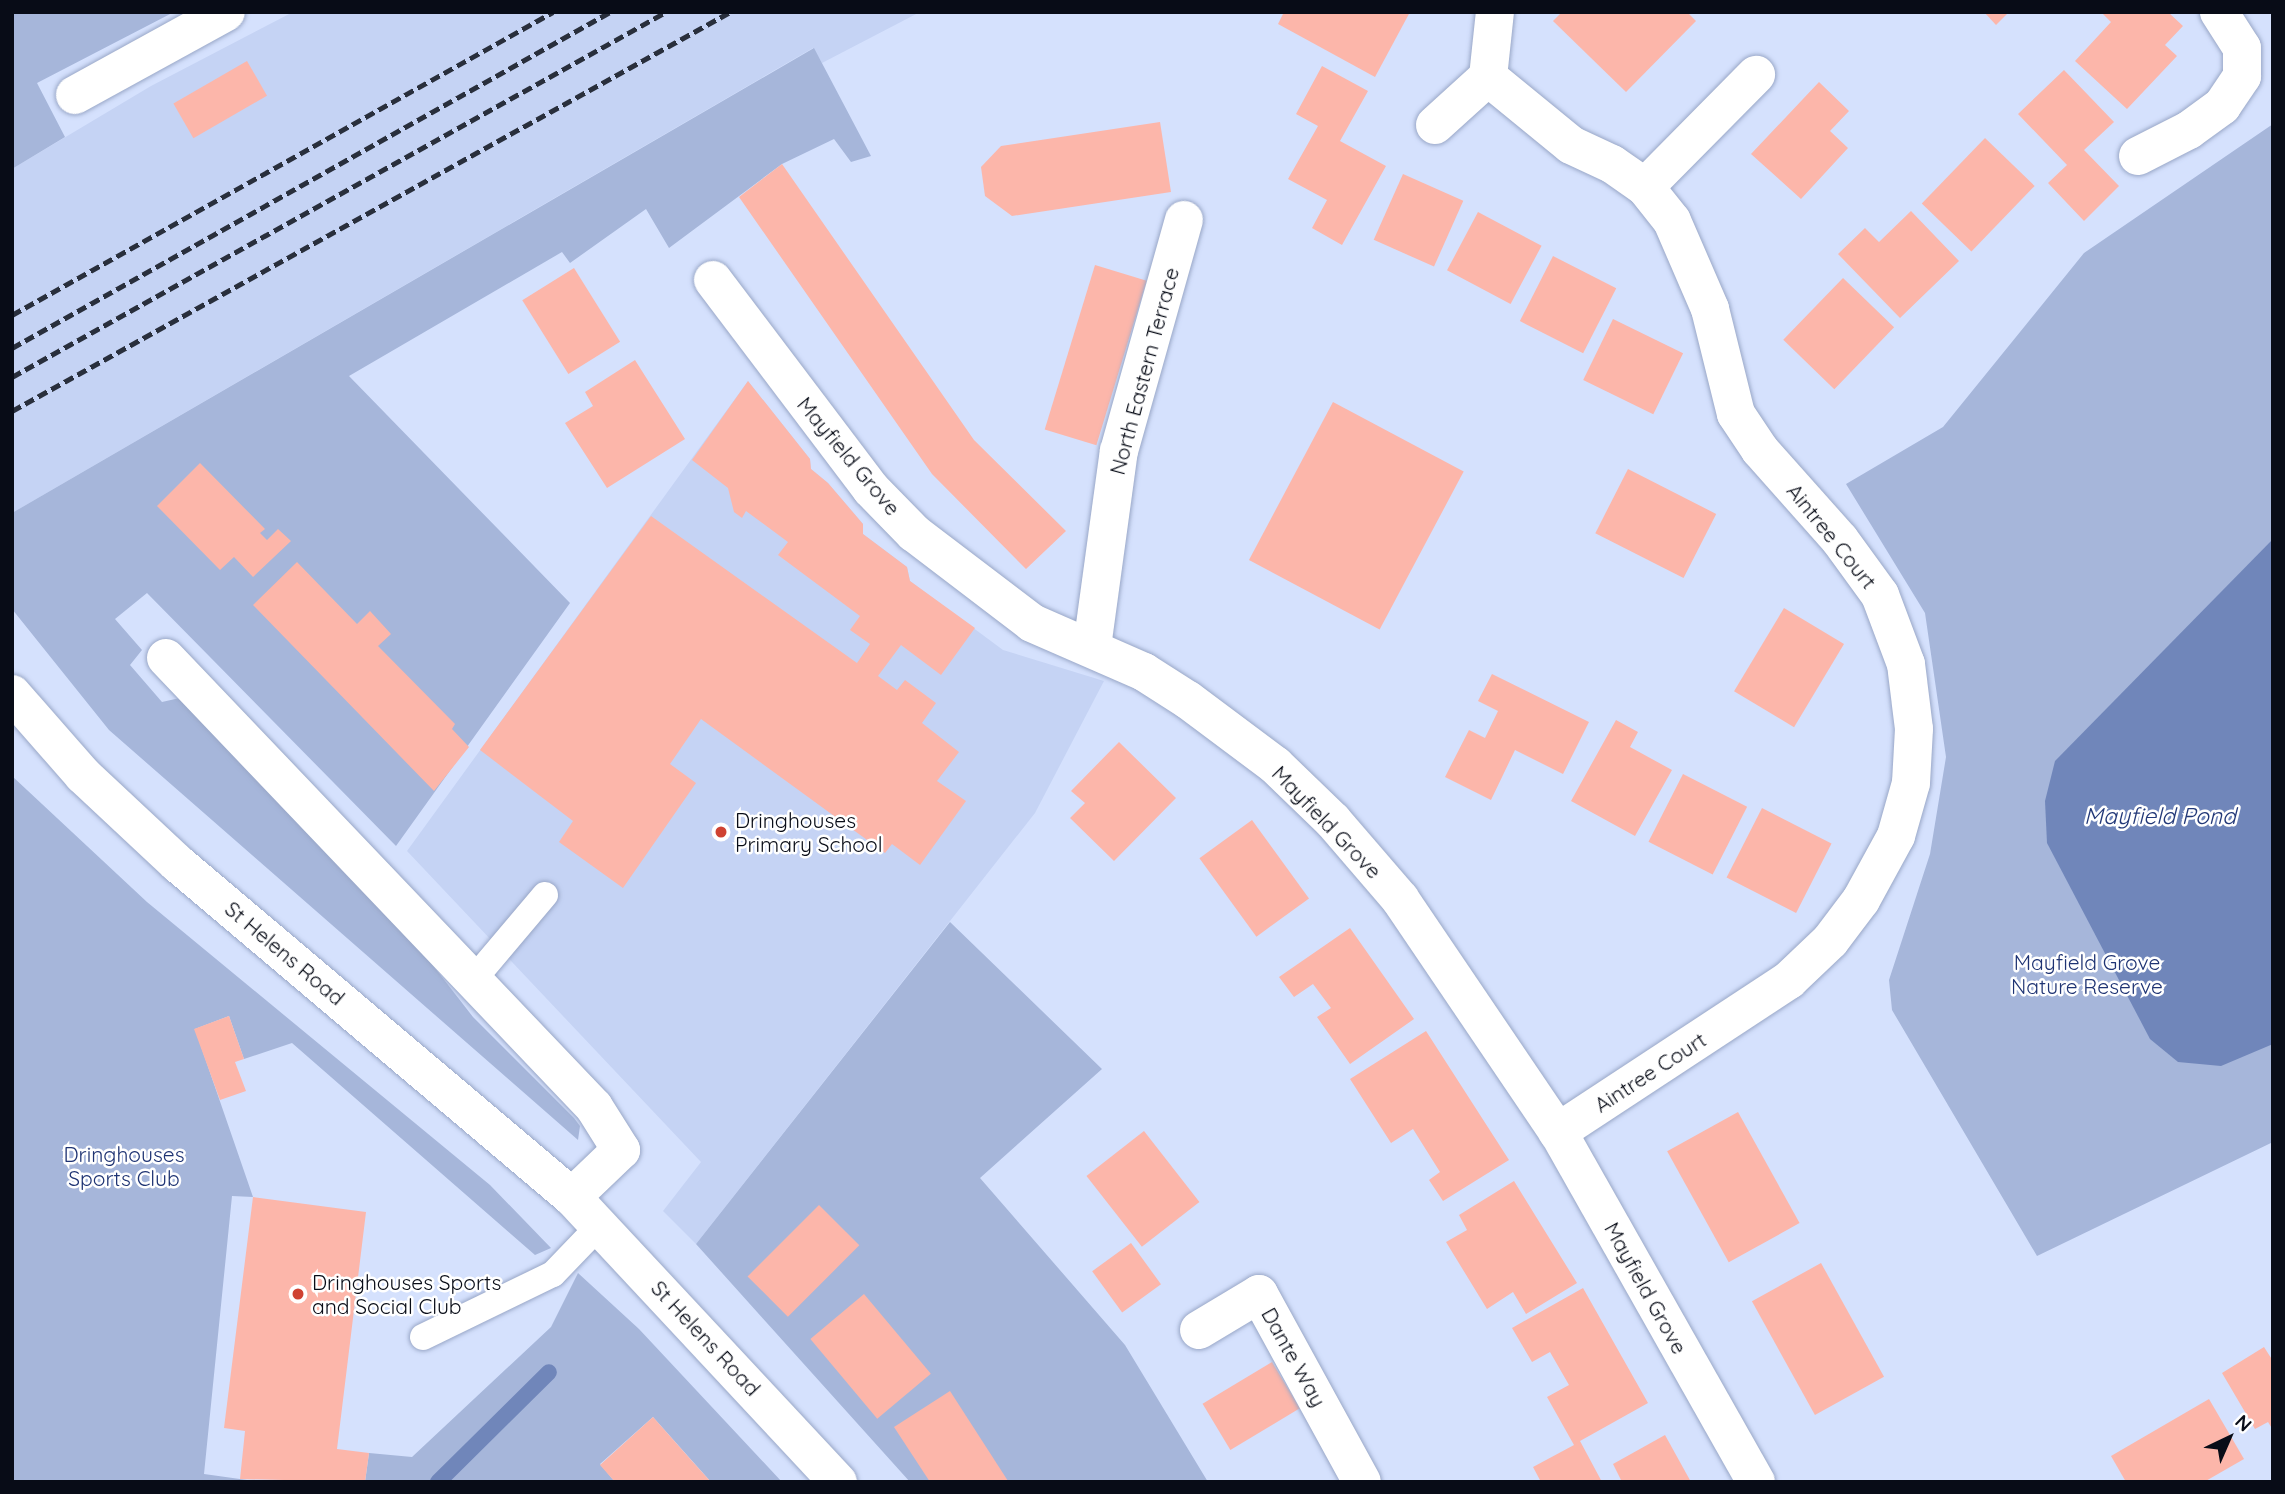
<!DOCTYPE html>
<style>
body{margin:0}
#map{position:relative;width:2285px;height:1494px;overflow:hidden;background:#d5e1fd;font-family:Quicksand,sans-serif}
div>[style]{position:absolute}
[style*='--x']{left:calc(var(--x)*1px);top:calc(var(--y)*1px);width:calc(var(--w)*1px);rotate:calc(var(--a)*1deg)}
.built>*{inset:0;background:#c5d3f4}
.green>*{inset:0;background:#a6b6da}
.water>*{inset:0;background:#7086ba}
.stream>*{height:16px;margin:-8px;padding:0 8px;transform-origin:8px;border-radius:8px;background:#7086ba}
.building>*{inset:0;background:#fcb6aa;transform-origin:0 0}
.roads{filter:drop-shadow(0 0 2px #99a7c7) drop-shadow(0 0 2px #99a7c7)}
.service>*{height:26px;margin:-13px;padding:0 13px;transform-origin:13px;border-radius:13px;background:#fff}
.minor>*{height:38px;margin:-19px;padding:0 19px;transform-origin:19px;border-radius:19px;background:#fff}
.tertiary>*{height:38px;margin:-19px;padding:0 19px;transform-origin:19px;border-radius:19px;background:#fff}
.rail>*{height:5px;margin-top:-2.5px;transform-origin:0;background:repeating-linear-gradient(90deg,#292f3c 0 10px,transparent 0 15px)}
.dots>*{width:19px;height:19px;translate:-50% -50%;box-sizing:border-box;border:4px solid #fff;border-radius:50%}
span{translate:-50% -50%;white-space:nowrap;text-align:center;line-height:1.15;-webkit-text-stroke:5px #fff;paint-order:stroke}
.street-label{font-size:21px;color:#080c17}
.poi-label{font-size:21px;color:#080c17}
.left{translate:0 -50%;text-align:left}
.park-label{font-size:21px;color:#1e3373}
.water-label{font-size:23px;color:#223878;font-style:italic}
.frame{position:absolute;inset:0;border:14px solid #080c17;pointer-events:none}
.north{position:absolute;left:2194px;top:1403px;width:70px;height:70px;-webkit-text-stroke:5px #fff;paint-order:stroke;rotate:44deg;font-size:19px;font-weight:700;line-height:28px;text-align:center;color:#080c17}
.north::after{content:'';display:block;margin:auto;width:24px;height:32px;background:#080c17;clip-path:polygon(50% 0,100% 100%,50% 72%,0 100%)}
</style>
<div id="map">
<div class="built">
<i style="clip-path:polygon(293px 12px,920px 12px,822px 63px,813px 48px,12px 513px,12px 169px,151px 86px)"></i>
<i style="clip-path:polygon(748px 381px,810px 459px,811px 469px,828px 483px,863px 524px,863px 534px,907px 567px,910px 581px,1003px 650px,1104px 681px,1035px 813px,696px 1244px,663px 1211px,701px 1162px,407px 851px)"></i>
</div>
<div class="green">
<i style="clip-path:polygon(12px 12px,174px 12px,37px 83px,65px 137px,12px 169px)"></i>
<i style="clip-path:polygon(814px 48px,871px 156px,851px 162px,834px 139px,782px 164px,669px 248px,646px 209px,570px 263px,562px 252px,349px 376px,570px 603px,396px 846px,147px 593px,115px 619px,142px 650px,130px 665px,162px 702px,184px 697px,421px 950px,473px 1017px,574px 1118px,580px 1126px,578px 1140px,109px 730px,12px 609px,12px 513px)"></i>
<i style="clip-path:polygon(2273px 124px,2273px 1142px,2037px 1256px,1892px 1010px,1889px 980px,1930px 854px,1946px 757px,1925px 613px,1846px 484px,1943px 427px,2084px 253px)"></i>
<i style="clip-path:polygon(12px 776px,147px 902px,490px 1185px,551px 1248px,535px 1255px,292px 1043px,244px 1059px,229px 1016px,195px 1029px,253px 1197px,232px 1196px,204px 1474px,262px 1482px,12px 1482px)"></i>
<i style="clip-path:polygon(950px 922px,1102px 1069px,980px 1178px,1125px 1345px,1208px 1482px,910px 1482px,696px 1244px)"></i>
<i style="clip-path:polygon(578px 1273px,639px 1329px,782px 1482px,711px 1482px,653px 1417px,600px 1464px,615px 1482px,365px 1482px,369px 1453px,412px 1457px,551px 1327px)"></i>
</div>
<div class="water">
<i style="clip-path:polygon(2273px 539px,2273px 1044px,2221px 1066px,2178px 1062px,2150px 1039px,2047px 843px,2045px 801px,2055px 761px)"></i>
</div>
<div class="stream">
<i style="--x:438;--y:1482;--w:156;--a:-44.7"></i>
</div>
<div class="building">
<i style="clip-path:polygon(1284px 12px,1410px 12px,1375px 77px,1278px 24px)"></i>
<i style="clip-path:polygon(1562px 12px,1687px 12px,1696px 21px,1626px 92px,1553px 21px)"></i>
<i style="clip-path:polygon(1984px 12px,2009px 12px,1996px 25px)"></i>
<i style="clip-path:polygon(2101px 12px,2168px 12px,2183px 26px,2165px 45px,2177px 56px,2127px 109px,2075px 61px,2111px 22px)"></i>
<i style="left:247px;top:61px;width:40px;height:85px;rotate:60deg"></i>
<i style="clip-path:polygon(1322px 66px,1368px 91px,1340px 141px,1386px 166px,1342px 245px,1312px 228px,1327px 200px,1288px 179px,1318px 126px,1296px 114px)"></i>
<i style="clip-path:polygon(2064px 70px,2114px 122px,2084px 150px,2119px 186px,2084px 221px,2048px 183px,2067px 165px,2018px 114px)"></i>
<i style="clip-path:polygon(1819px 82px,1849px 111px,1830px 131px,1848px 148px,1801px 199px,1751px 154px)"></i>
<i style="clip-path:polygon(1160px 122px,1171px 192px,1012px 216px,985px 196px,981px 167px,1001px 146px)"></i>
<i style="left:1985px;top:138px;width:69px;height:91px;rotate:44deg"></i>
<i style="clip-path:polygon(782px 164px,974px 440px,1066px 531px,1026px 569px,932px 474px,739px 197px)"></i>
<i style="left:1403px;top:174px;width:66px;height:72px;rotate:24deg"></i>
<i style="clip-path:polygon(1911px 211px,1959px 261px,1900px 318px,1838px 254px,1865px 228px,1879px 242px)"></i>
<i style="left:1478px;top:212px;width:72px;height:66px;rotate:28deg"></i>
<i style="left:1553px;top:256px;width:71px;height:73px;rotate:27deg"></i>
<i style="left:1095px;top:265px;width:54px;height:172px;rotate:17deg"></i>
<i style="left:574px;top:268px;width:87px;height:61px;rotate:58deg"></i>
<i style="left:1843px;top:278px;width:71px;height:86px;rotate:44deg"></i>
<i style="left:1613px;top:319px;width:78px;height:68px;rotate:26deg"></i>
<i style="clip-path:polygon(635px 360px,685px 439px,607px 488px,565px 423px,593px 406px,585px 392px)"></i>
<i style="clip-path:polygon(748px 381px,810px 459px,811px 469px,828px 483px,863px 524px,863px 534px,907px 567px,910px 581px,975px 628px,941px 675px,901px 645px,878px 676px,897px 690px,905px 680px,936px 703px,922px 723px,959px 752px,937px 781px,966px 801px,920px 865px,892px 844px,885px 853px,701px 719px,670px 764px,696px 783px,623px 888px,559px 842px,573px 821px,480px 750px,651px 516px,857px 663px,870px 644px,850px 630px,860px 616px,778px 555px,788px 542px,746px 511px,742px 518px,734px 512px,728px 488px,692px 460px)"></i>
<i style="left:1333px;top:402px;width:148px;height:179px;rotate:28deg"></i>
<i style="clip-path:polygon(200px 463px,265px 529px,260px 533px,267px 540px,278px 529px,291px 541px,253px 577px,234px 557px,220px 570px,157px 506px)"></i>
<i style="left:1628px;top:469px;width:99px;height:72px;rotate:27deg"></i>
<i style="clip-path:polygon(297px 562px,357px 624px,370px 611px,391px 634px,378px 646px,455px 724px,452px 729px,469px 747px,434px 791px,253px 605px)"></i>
<i style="left:1784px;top:608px;width:70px;height:97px;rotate:31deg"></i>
<i style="clip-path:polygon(1492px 674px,1589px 722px,1563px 774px,1515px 750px,1491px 800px,1445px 777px,1469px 730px,1485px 738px,1498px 711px,1478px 701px)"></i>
<i style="clip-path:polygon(1616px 720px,1638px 732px,1630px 747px,1672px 770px,1635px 836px,1571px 801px)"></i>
<i style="clip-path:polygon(1119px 742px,1176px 798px,1114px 861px,1070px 818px,1085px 803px,1071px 791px)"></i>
<i style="left:1683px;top:774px;width:72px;height:76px;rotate:27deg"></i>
<i style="left:1762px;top:808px;width:78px;height:78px;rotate:27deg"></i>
<i style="left:1252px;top:820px;width:97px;height:65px;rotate:54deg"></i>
<i style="clip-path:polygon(1350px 928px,1414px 1019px,1350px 1064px,1317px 1017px,1331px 1008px,1313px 984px,1294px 997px,1279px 977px)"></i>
<i style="clip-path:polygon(229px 1016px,244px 1059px,235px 1062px,246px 1091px,220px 1100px,194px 1029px)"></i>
<i style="clip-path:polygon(1426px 1031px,1509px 1160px,1443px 1201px,1429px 1180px,1440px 1172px,1413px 1129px,1391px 1143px,1350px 1079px)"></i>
<i style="left:1738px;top:1112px;width:127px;height:81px;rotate:61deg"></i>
<i style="left:1144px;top:1131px;width:90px;height:73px;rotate:52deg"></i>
<i style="clip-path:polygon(1514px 1181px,1577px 1283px,1526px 1314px,1513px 1292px,1487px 1309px,1446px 1242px,1467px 1230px,1459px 1215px)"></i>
<i style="clip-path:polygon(253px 1197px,366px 1212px,337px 1449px,369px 1453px,365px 1482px,240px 1479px,245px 1431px,224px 1428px)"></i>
<i style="left:819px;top:1205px;width:57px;height:101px;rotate:45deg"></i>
<i style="left:1131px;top:1243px;width:51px;height:48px;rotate:54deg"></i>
<i style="left:1821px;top:1263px;width:130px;height:79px;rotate:61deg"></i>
<i style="clip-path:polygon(1583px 1288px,1648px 1403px,1580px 1441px,1602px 1482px,1541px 1482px,1533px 1467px,1574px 1445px,1547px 1397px,1569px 1385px,1550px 1352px,1532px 1362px,1512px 1328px)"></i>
<i style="left:864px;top:1294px;width:104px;height:70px;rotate:50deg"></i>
<i style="clip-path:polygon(2264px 1347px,2273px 1361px,2273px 1430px,2268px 1422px,2255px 1429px,2222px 1373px)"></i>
<i style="left:1272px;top:1362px;width:54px;height:81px;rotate:59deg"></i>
<i style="clip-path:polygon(950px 1391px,1008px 1481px,1007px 1482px,930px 1482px,894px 1427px)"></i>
<i style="clip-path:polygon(2209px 1399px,2244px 1459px,2204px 1482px,2126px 1482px,2111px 1456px)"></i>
<i style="clip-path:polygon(653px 1417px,692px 1461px,711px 1482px,615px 1482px,600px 1465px)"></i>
<i style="clip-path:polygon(1665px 1435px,1691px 1482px,1622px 1482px,1613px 1464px)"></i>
</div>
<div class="roads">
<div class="service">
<i style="--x:474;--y:979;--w:110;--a:-49.8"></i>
<i style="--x:423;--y:1337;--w:144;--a:-25.9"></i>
<i style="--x:553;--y:1274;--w:68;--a:-46.2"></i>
</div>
<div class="minor">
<i style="--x:1488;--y:77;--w:107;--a:39.3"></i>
<i style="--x:1571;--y:145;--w:45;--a:24.9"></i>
<i style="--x:1612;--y:164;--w:40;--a:34.9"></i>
<i style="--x:1645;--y:187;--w:43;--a:51.5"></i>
<i style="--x:1672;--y:221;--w:96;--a:66.6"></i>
<i style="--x:1710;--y:309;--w:108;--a:76.1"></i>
<i style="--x:1736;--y:414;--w:43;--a:56.3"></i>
<i style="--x:1760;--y:450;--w:120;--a:48.4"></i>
<i style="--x:1840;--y:540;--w:68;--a:54"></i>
<i style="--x:1880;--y:595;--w:74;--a:69.4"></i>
<i style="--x:1906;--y:664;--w:65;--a:83"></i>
<i style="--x:1914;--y:729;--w:54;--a:93.2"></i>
<i style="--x:1911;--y:783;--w:55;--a:105.8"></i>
<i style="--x:1896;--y:836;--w:73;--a:118.7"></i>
<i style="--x:1861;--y:900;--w:51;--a:127.1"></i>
<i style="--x:1830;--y:941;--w:57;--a:136.4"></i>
<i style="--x:1789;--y:980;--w:277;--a:146.7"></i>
<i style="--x:75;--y:95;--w:172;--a:-28.8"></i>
<i style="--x:1435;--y:125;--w:72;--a:-42.2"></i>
<i style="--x:1488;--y:77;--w:65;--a:-83.9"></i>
<i style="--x:2138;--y:156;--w:57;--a:-27"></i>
<i style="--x:2189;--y:130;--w:41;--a:-36"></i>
<i style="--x:2222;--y:106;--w:36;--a:-56"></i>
<i style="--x:2242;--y:76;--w:28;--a:-90"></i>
<i style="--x:2242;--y:48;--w:43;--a:-122.6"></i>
<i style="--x:1645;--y:187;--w:158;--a:-45.3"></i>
<i style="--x:713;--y:280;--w:262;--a:52.9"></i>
<i style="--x:871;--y:489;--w:62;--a:45.7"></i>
<i style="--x:914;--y:533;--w:148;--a:37.3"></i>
<i style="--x:1032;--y:623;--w:122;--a:23.6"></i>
<i style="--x:1144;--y:672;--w:52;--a:32.5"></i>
<i style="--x:1188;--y:700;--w:109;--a:36.8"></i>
<i style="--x:1275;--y:765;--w:81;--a:44"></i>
<i style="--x:1333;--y:821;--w:103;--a:49.3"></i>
<i style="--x:1400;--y:899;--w:282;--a:55.9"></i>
<i style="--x:1558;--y:1132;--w:402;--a:60.5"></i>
<i style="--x:1092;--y:647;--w:198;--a:-82.2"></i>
<i style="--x:1119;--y:451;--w:240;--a:-74.3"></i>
<i style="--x:166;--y:658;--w:620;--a:46.37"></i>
<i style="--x:594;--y:1107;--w:51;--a:57.9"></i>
<i style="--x:621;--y:1150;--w:68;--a:136.2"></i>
<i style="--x:1199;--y:1330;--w:70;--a:-31"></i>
<i style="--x:1259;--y:1294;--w:214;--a:61.3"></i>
</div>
<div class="tertiary">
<i style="--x:12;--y:694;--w:108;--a:48.8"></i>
<i style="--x:83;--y:775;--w:129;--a:43.1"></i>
<i style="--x:177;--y:863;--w:517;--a:40.22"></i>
<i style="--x:572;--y:1197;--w:390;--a:47"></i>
</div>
</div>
<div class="rail">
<i style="--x:12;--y:315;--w:620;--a:-29.25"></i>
<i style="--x:12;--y:348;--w:686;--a:-29.33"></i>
<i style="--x:12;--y:377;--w:749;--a:-29.17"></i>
<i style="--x:12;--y:411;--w:821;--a:-29.06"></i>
</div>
<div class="dots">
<i style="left:721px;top:832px;background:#cf4232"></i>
<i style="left:298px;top:1294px;background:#cf4232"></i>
</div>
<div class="street-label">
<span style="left:1144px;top:371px;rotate:-75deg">North Eastern Terrace</span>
<span style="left:849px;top:456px;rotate:50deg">Mayfield Grove</span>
<span style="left:1832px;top:536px;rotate:51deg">Aintree Court</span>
<span style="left:1327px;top:822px;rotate:46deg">Mayfield Grove</span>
<span style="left:285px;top:953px;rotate:40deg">St Helens Road</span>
<span style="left:1650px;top:1072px;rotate:-33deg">Aintree Court</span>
<span style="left:1646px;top:1288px;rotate:61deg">Mayfield Grove</span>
<span style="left:706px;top:1338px;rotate:47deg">St Helens Road</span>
<span style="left:1294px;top:1357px;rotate:61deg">Dante Way</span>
</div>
<div class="poi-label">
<span class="left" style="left:735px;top:832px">Dringhouses<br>Primary School</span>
<span class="left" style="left:312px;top:1294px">Dringhouses Sports<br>and Social Club</span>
</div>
<div class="park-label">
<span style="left:2087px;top:974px">Mayfield Grove<br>Nature Reserve</span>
<span style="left:124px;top:1166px">Dringhouses<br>Sports Club</span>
</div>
<div class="water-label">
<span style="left:2160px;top:816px">Mayfield Pond</span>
</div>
<div class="frame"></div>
<div class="north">N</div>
</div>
